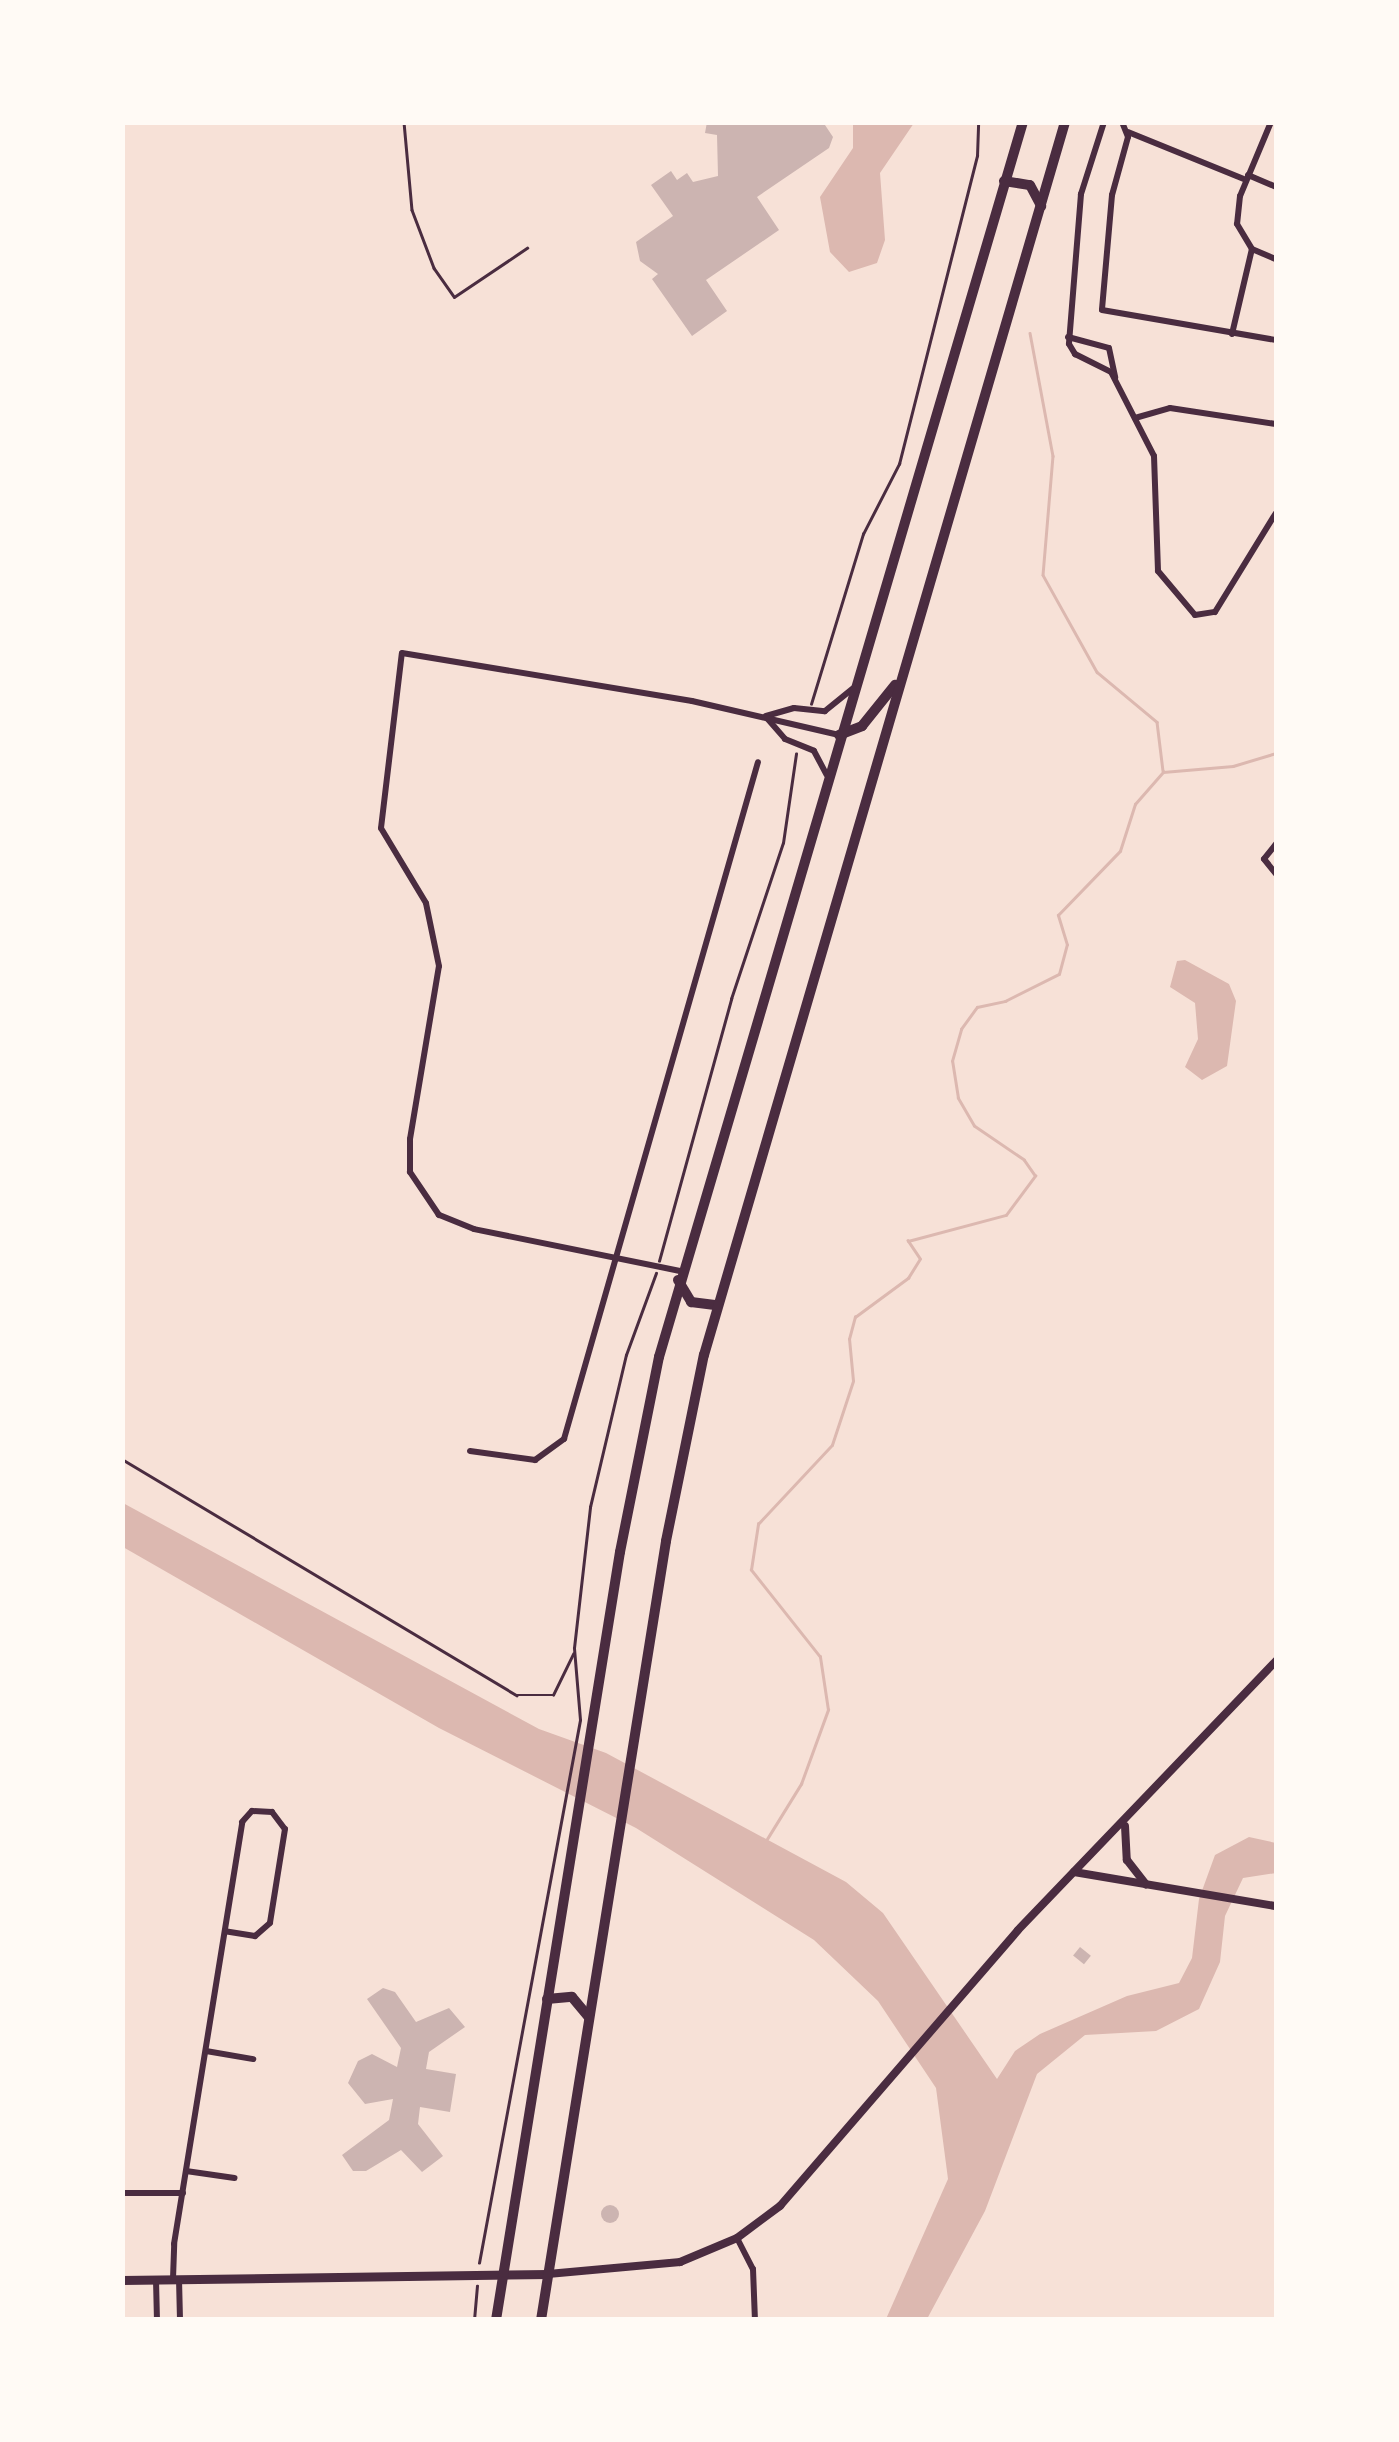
<!DOCTYPE html>
<style>
body{margin:0}
#map{position:relative;width:1399px;height:2442px;overflow:hidden;background:#f7e1d7;font-family:Ubuntu,sans-serif}
div>[style]{position:absolute}
[style*='--x']{left:calc(var(--x)*1px);top:calc(var(--y)*1px);width:calc(var(--w)*1px);rotate:calc(var(--a)*1deg)}
.water>*{inset:0;background:#dcb8b0}
.stream>*{height:2.5px;margin:-1.25px;padding:0 1.25px;transform-origin:1.25px;border-radius:1.25px;background:#dcb8b0}
.building>*{inset:0;background:#ccb4b1;transform-origin:0 0}
.round{border-radius:50%}
.path>*{height:2.5px;margin:-1.25px;padding:0 1.25px;transform-origin:1.25px;border-radius:1.25px;background:#4a2c40}
.service>*{height:2.5px;margin:-1.25px;padding:0 1.25px;transform-origin:1.25px;border-radius:1.25px;background:#4a2c40}
.minor>*{height:6px;margin:-3px;padding:0 3px;transform-origin:3px;border-radius:3px;background:#4a2c40}
.tertiary>*{height:8px;margin:-4px;padding:0 4px;transform-origin:4px;border-radius:4px;background:#4a2c40}
.secondary>*{height:9px;margin:-4.5px;padding:0 4.5px;transform-origin:4.5px;border-radius:4.5px;background:#4a2c40}
.primary>*{height:10px;margin:-5px;padding:0 5px;transform-origin:5px;border-radius:5px;background:#4a2c40}
span{translate:-50% -50%;white-space:nowrap;text-align:center;line-height:1.15;-webkit-text-stroke:10px #fffaf5;paint-order:stroke}
.frame{position:absolute;inset:0;border:125px solid #fffaf5;pointer-events:none}
</style>
<div id="map">
<div class="water">
<i style="clip-path:polygon(853px 123px,914px 123px,880px 173px,885px 240px,877px 263px,849px 272px,830px 252px,820px 197px,853px 148px)"></i>
<i style="clip-path:polygon(1185px 960px,1229px 984px,1236px 1001px,1227px 1066px,1202px 1080px,1185px 1067px,1198px 1039px,1195px 1003px,1170px 987px,1177px 961px)"></i>
<i style="clip-path:polygon(123px 1503px,539px 1729px,606px 1753px,846px 1882px,883px 1913px,997px 2079px,1015px 2051px,1040px 2034px,1127px 1996px,1179px 1983px,1192px 1958px,1199px 1899px,1215px 1855px,1249px 1837px,1276px 1843px,1276px 1873px,1243px 1878px,1225px 1916px,1220px 1962px,1199px 2009px,1156px 2031px,1085px 2035px,1037px 2074px,985px 2211px,927px 2319px,886px 2319px,948px 2179px,936px 2088px,878px 2001px,814px 1940px,636px 1828px,439px 1728px,123px 1547px)"></i>
</div>
<div class="stream">
<i style="--x:1030;--y:333;--w:125;--a:79.4"></i>
<i style="--x:1053;--y:456;--w:119;--a:94.8"></i>
<i style="--x:1043;--y:575;--w:111;--a:60.9"></i>
<i style="--x:1097;--y:672;--w:78;--a:39.8"></i>
<i style="--x:1157;--y:722;--w:49;--a:83"></i>
<i style="--x:767;--y:1839;--w:65;--a:-58.3"></i>
<i style="--x:801;--y:1784;--w:79;--a:-70"></i>
<i style="--x:828;--y:1710;--w:54;--a:-98.6"></i>
<i style="--x:820;--y:1657;--w:111;--a:-128.4"></i>
<i style="--x:751;--y:1570;--w:47;--a:-81.3"></i>
<i style="--x:758;--y:1524;--w:108;--a:-46.9"></i>
<i style="--x:832;--y:1445;--w:67;--a:-71.8"></i>
<i style="--x:853;--y:1381;--w:42;--a:-95.4"></i>
<i style="--x:849;--y:1339;--w:23;--a:-75"></i>
<i style="--x:855;--y:1317;--w:66;--a:-36.3"></i>
<i style="--x:908;--y:1278;--w:22;--a:-58"></i>
<i style="--x:920;--y:1259;--w:22;--a:-124"></i>
<i style="--x:908;--y:1241;--w:101;--a:-14.9"></i>
<i style="--x:1006;--y:1215;--w:49;--a:-53.4"></i>
<i style="--x:1035;--y:1176;--w:19;--a:-125"></i>
<i style="--x:1024;--y:1160;--w:60;--a:-145.8"></i>
<i style="--x:974;--y:1126;--w:32;--a:-120"></i>
<i style="--x:958;--y:1098;--w:37;--a:-99"></i>
<i style="--x:952;--y:1061;--w:33;--a:-74"></i>
<i style="--x:961;--y:1029;--w:27;--a:-54"></i>
<i style="--x:977;--y:1007;--w:29;--a:-12"></i>
<i style="--x:1005;--y:1001;--w:60;--a:-26.6"></i>
<i style="--x:1059;--y:974;--w:30;--a:-75"></i>
<i style="--x:1067;--y:945;--w:31;--a:-107"></i>
<i style="--x:1058;--y:915;--w:89;--a:-45.9"></i>
<i style="--x:1120;--y:851;--w:49;--a:-72.3"></i>
<i style="--x:1135;--y:804;--w:43;--a:-48.8"></i>
<i style="--x:1163;--y:772;--w:70;--a:-4.9"></i>
<i style="--x:1233;--y:766;--w:45;--a:-16.8"></i>
</div>
<div class="building">
<i style="clip-path:polygon(707px 122px,823px 122px,833px 137px,829px 148px,757px 197px,779px 230px,706px 280px,727px 311px,692px 336px,652px 279px,658px 274px,640px 261px,636px 242px,673px 216px,651px 185px,671px 171px,677px 180px,687px 173px,693px 182px,718px 176px,717px 135px,705px 133px)"></i>
<i style="left:1080px;top:1947px;width:14px;height:11px;rotate:39deg"></i>
<i style="clip-path:polygon(383px 1988px,395px 1992px,416px 2022px,449px 2008px,465px 2027px,429px 2052px,426px 2069px,456px 2074px,450px 2112px,420px 2107px,418px 2124px,443px 2156px,422px 2172px,401px 2150px,366px 2171px,353px 2171px,342px 2155px,389px 2120px,393px 2099px,365px 2104px,348px 2083px,358px 2061px,372px 2054px,397px 2067px,401px 2048px,367px 1999px)"></i>
<i class="round" style="left:601px;top:2205px;width:18px;height:18px"></i>
</div>
<div class="path">
<i style="--x:811;--y:704;--w:178;--a:-73"></i>
<i style="--x:863;--y:534;--w:79;--a:-62.8"></i>
<i style="--x:899;--y:464;--w:318;--a:-75.8"></i>
<i style="--x:977;--y:156;--w:34;--a:-88"></i>
<i style="--x:659;--y:1261;--w:272;--a:-74.6"></i>
<i style="--x:731;--y:999;--w:164;--a:-71.6"></i>
<i style="--x:783;--y:843;--w:90;--a:-81.7"></i>
<i style="--x:122;--y:1459;--w:460;--a:30.9"></i>
<i style="--x:517;--y:1695;--w:36;--a:0"></i>
<i style="--x:553;--y:1695;--w:46;--a:-64"></i>
<i style="--x:479;--y:2263;--w:552;--a:-79.46"></i>
<i style="--x:580;--y:1720;--w:72;--a:-94.8"></i>
<i style="--x:574;--y:1648;--w:142;--a:-83.5"></i>
<i style="--x:590;--y:1507;--w:156;--a:-76.7"></i>
<i style="--x:626;--y:1355;--w:87;--a:-69.9"></i>
<i style="--x:474;--y:2320;--w:34;--a:-85"></i>
</div>
<div class="service">
<i style="--x:404;--y:122;--w:88;--a:84.8"></i>
<i style="--x:412;--y:210;--w:62;--a:69.2"></i>
<i style="--x:434;--y:268;--w:35;--a:55"></i>
<i style="--x:454;--y:297;--w:88;--a:-33.9"></i>
</div>
<div class="minor">
<i style="--x:1104;--y:122;--w:76;--a:107.7"></i>
<i style="--x:1081;--y:194;--w:150;--a:94.6"></i>
<i style="--x:1069;--y:344;--w:12;--a:59"></i>
<i style="--x:1075;--y:354;--w:40;--a:26.6"></i>
<i style="--x:1111;--y:372;--w:94;--a:62.9"></i>
<i style="--x:1154;--y:456;--w:115;--a:88"></i>
<i style="--x:1158;--y:571;--w:57;--a:49.9"></i>
<i style="--x:1195;--y:615;--w:20;--a:-9"></i>
<i style="--x:1215;--y:612;--w:116;--a:-58.4"></i>
<i style="--x:1122;--y:122;--w:16;--a:68"></i>
<i style="--x:1128;--y:137;--w:60;--a:105.4"></i>
<i style="--x:1112;--y:195;--w:115;--a:95"></i>
<i style="--x:1102;--y:310;--w:177;--a:9.8"></i>
<i style="--x:1271;--y:122;--w:80;--a:112.7"></i>
<i style="--x:1240;--y:196;--w:28;--a:96"></i>
<i style="--x:1237;--y:224;--w:29;--a:59"></i>
<i style="--x:1252;--y:249;--w:26;--a:23"></i>
<i style="--x:1128;--y:132;--w:127;--a:22.1"></i>
<i style="--x:1248;--y:175;--w:30;--a:23"></i>
<i style="--x:1232;--y:334;--w:87;--a:-76.8"></i>
<i style="--x:1068;--y:337;--w:42;--a:15"></i>
<i style="--x:1109;--y:348;--w:30;--a:78"></i>
<i style="--x:1135;--y:418;--w:36;--a:-16"></i>
<i style="--x:1170;--y:408;--w:107;--a:8.6"></i>
<i style="--x:766;--y:716;--w:29;--a:-16"></i>
<i style="--x:794;--y:708;--w:31;--a:6"></i>
<i style="--x:825;--y:711;--w:36;--a:-39"></i>
<i style="--x:766;--y:717;--w:29;--a:49"></i>
<i style="--x:785;--y:739;--w:31;--a:22"></i>
<i style="--x:814;--y:751;--w:27;--a:62"></i>
<i style="--x:1276;--y:844;--w:19;--a:129"></i>
<i style="--x:1264;--y:859;--w:19;--a:51"></i>
<i style="--x:680;--y:1271;--w:210;--a:-168.5"></i>
<i style="--x:474;--y:1229;--w:38;--a:-158"></i>
<i style="--x:439;--y:1215;--w:52;--a:-124"></i>
<i style="--x:410;--y:1172;--w:33;--a:-90"></i>
<i style="--x:410;--y:1139;--w:175;--a:-80.5"></i>
<i style="--x:439;--y:966;--w:64;--a:-101.7"></i>
<i style="--x:426;--y:903;--w:87;--a:-121"></i>
<i style="--x:381;--y:828;--w:176;--a:-83.2"></i>
<i style="--x:402;--y:653;--w:294;--a:9.4"></i>
<i style="--x:692;--y:701;--w:151;--a:13"></i>
<i style="--x:470;--y:1451;--w:66;--a:7.9"></i>
<i style="--x:535;--y:1460;--w:36;--a:-36"></i>
<i style="--x:564;--y:1439;--w:704;--a:-74.01"></i>
<i style="--x:206;--y:2051;--w:48;--a:9.7"></i>
<i style="--x:186;--y:2171;--w:49;--a:8.3"></i>
<i style="--x:122;--y:2193;--w:61;--a:0"></i>
<i style="--x:737;--y:2238;--w:35;--a:63"></i>
<i style="--x:753;--y:2269;--w:51;--a:87.8"></i>
<i style="--x:173;--y:2279;--w:35;--a:-88"></i>
<i style="--x:174;--y:2244;--w:427;--a:-80.8"></i>
<i style="--x:242;--y:1822;--w:15;--a:-48"></i>
<i style="--x:252;--y:1811;--w:20;--a:3"></i>
<i style="--x:272;--y:1812;--w:21;--a:53"></i>
<i style="--x:285;--y:1829;--w:95;--a:99.1"></i>
<i style="--x:270;--y:1923;--w:20;--a:139"></i>
<i style="--x:255;--y:1936;--w:30;--a:-171"></i>
<i style="--x:179;--y:2279;--w:41;--a:88.6"></i>
<i style="--x:156;--y:2280;--w:40;--a:88.6"></i>
</div>
<div class="tertiary">
<i style="--x:1125;--y:1826;--w:34;--a:87"></i>
<i style="--x:1127;--y:1860;--w:31;--a:52"></i>
<i style="--x:1074;--y:1872;--w:205;--a:9.6"></i>
<i style="--x:548;--y:2274;--w:133;--a:-5.2"></i>
<i style="--x:680;--y:2262;--w:62;--a:-22.8"></i>
<i style="--x:737;--y:2238;--w:54;--a:-36.7"></i>
<i style="--x:780;--y:2206;--w:364;--a:-49.2"></i>
<i style="--x:1018;--y:1930;--w:373;--a:-46.2"></i>
</div>
<div class="secondary">
<i style="--x:122;--y:2280;--w:426;--a:-0.8"></i>
</div>
<div class="primary">
<i style="--x:1004;--y:181;--w:26;--a:9"></i>
<i style="--x:1030;--y:185;--w:24;--a:62"></i>
<i style="--x:839;--y:735;--w:25;--a:-21"></i>
<i style="--x:862;--y:726;--w:53;--a:-51.2"></i>
<i style="--x:678;--y:1280;--w:26;--a:59"></i>
<i style="--x:691;--y:1302;--w:26;--a:7"></i>
<i style="--x:547;--y:1999;--w:25;--a:-5"></i>
<i style="--x:572;--y:1997;--w:26;--a:50"></i>
<i style="--x:496;--y:2320;--w:778;--a:-80.83"></i>
<i style="--x:620;--y:1552;--w:199;--a:-78.7"></i>
<i style="--x:659;--y:1357;--w:1288;--a:-73.58"></i>
<i style="--x:541;--y:2320;--w:789;--a:-80.88"></i>
<i style="--x:666;--y:1541;--w:190;--a:-78.5"></i>
<i style="--x:704;--y:1355;--w:1285;--a:-73.68"></i>
</div>
<div class="frame"></div>
</div>
